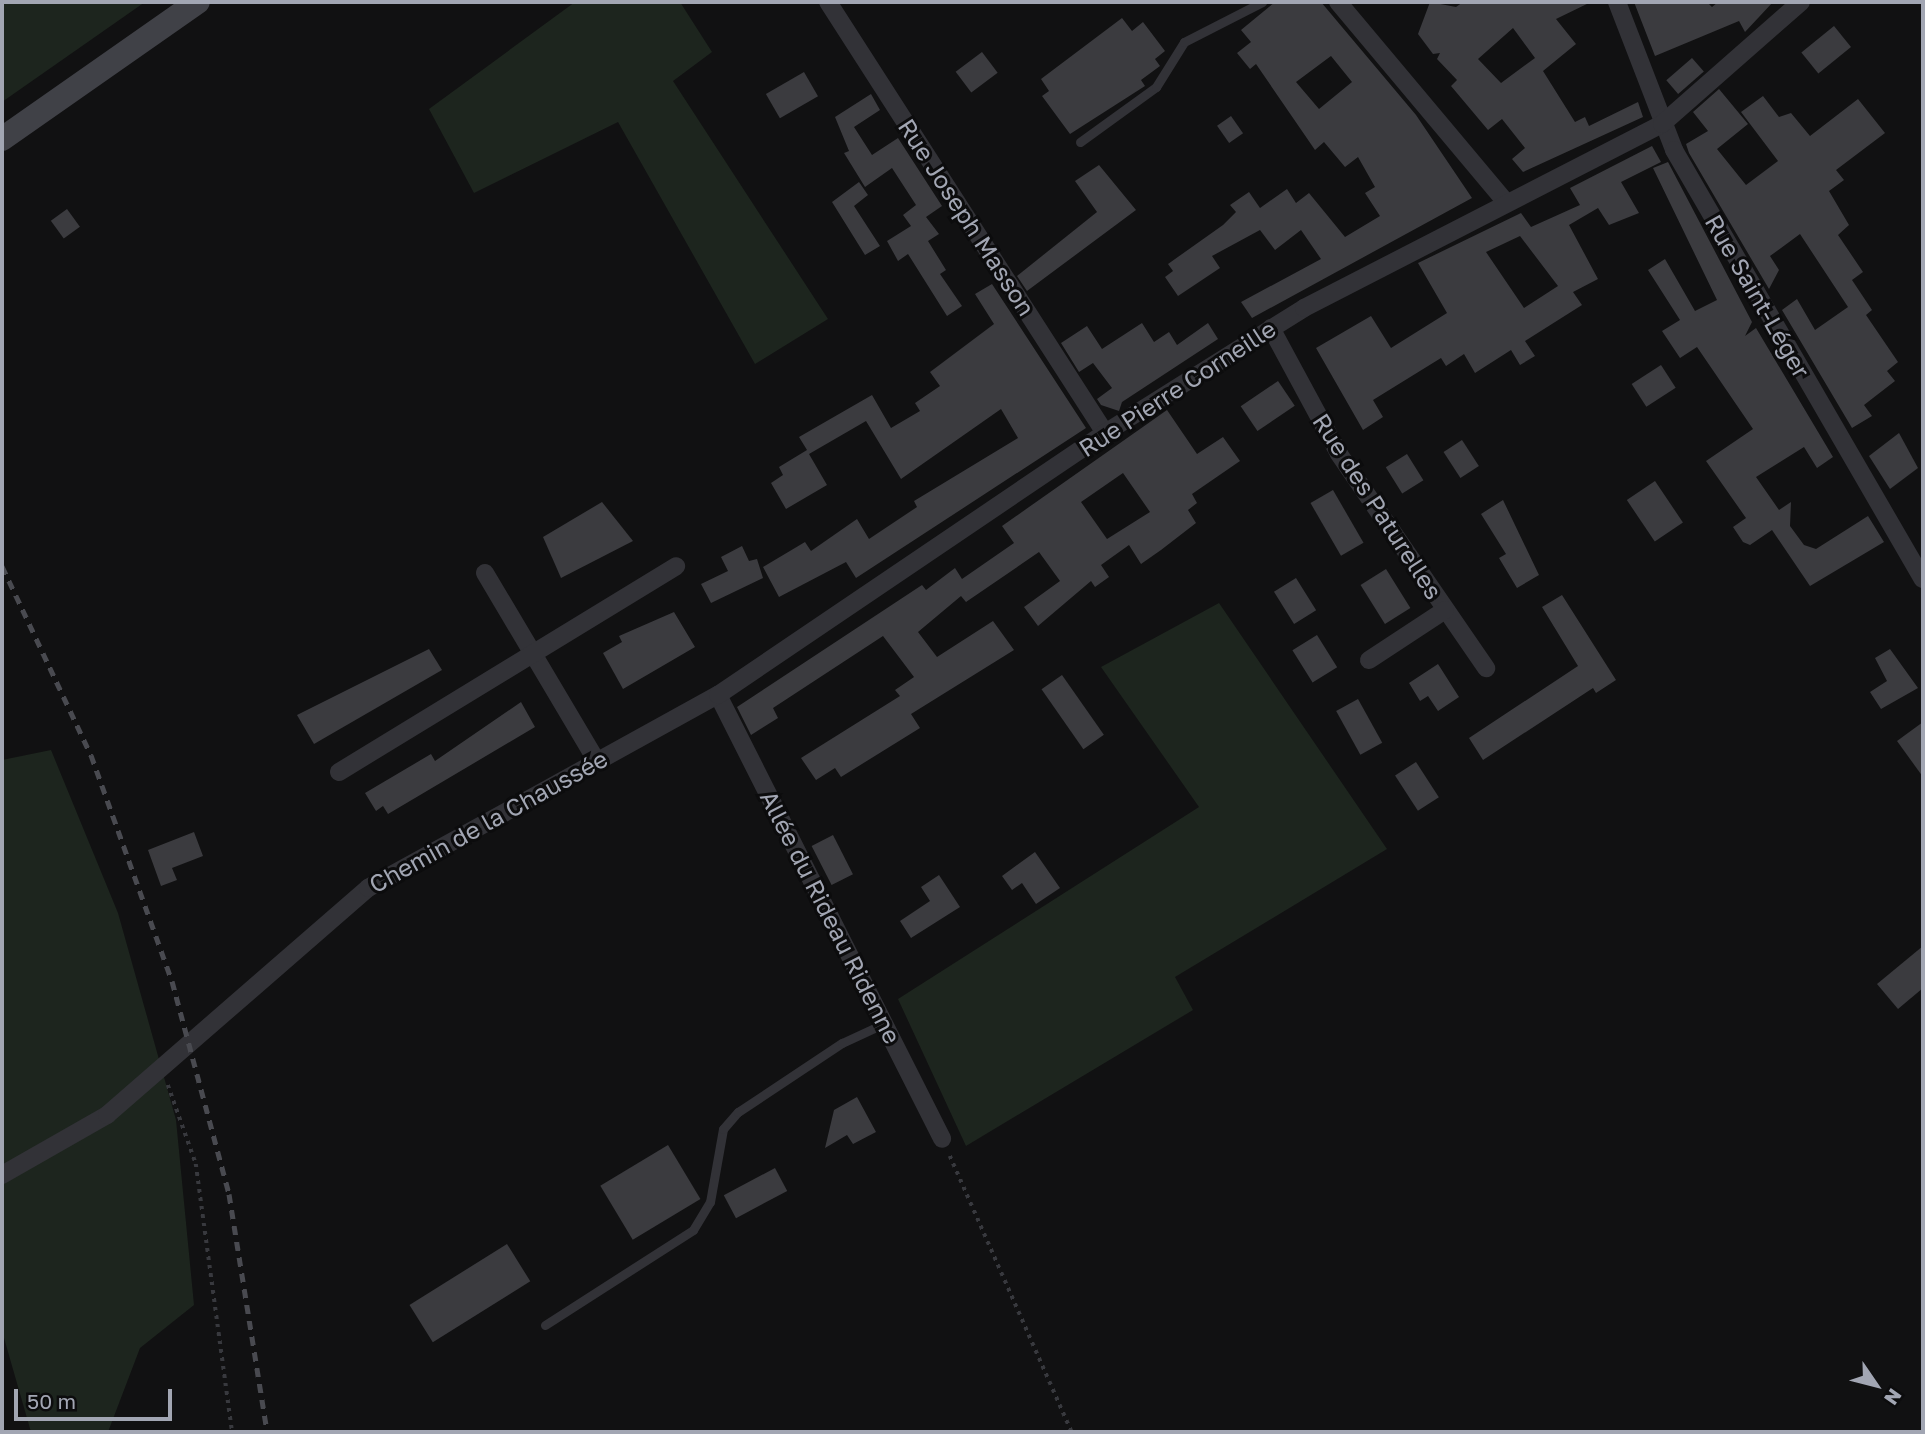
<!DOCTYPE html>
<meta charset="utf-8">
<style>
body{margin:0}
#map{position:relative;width:1925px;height:1434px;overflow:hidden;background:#111112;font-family:"Golos Text",sans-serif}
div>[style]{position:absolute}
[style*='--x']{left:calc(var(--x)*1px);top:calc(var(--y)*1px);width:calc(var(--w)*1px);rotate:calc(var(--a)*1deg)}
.green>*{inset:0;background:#1d251e}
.building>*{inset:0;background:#3b3b3f;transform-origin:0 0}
.path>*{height:3.5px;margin-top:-1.75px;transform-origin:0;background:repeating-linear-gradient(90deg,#38393e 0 3.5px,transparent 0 8.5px)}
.lane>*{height:9px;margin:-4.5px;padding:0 4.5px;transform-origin:4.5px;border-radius:4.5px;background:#323237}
.street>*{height:18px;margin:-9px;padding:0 9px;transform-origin:9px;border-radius:9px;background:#323237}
.secondary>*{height:24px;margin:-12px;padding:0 12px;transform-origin:12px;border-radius:12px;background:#404147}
.rail>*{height:5px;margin-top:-2.5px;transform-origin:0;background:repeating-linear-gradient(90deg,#494a50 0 9px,transparent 0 16px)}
span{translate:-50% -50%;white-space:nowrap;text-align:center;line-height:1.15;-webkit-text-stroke:6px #0c0c0d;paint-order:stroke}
.street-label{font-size:24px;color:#a2a6b3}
.frame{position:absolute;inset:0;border:4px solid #a2a6b3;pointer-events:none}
.north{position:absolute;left:1841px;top:1350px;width:70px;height:70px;-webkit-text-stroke:5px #0c0c0d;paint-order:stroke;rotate:125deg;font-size:19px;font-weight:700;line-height:28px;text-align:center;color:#a2a6b3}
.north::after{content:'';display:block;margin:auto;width:24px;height:32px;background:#a2a6b3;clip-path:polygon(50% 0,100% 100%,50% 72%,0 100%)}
.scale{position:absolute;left:14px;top:1389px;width:158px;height:32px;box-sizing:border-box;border:4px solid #a2a6b3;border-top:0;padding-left:9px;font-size:21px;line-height:24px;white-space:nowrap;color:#a2a6b3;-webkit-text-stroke:5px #0c0c0d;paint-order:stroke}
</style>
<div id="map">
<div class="green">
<i style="clip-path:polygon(2px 2px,145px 2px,2px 102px)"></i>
<i style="clip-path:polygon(575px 2px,680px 2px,712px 52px,673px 81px,828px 319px,755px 364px,618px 122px,474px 193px,429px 109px)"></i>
<i style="clip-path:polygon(1219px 603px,1387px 849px,1175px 977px,1193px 1010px,966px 1146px,898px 999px,1199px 807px,1101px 667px)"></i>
<i style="clip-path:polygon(51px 750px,118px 913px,176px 1120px,194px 1305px,140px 1348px,108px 1432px,31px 1432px,2px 1331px,2px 760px)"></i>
</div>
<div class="building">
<i style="clip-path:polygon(evenodd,1275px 2px,1321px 2px,1416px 115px,1472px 198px,1252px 318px,1241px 302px,1321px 259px,1301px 230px,1275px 250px,1260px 230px,1212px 256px,1220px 268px,1178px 296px,1165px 277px,1173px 271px,1168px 264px,1223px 225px,1236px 212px,1230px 205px,1249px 192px,1260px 208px,1287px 189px,1296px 203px,1309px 193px,1345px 237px,1380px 216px,1365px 193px,1375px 187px,1358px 157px,1345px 167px,1324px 142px,1315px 150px,1256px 64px,1250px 69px,1237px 53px,1251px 42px,1241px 30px,1275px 2px,1331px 56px,1352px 82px,1319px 109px,1296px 82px,1331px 56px)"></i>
<i style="clip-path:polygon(evenodd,1430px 2px,1456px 7px,1463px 2px,1591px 2px,1556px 19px,1576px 44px,1543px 71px,1575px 122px,1585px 117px,1589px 126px,1638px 102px,1643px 117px,1523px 172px,1512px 159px,1525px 148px,1502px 119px,1488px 130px,1451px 86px,1457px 80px,1437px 59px,1440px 53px,1433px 54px,1418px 34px,1430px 2px,1513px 28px,1535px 58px,1501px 83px,1478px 59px,1513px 28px)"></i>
<i style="clip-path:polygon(1634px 2px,1707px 2px,1712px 7px,1718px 2px,1773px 2px,1745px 32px,1739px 21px,1655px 56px)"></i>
<i style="clip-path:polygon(1122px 18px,1132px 31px,1143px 22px,1165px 51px,1155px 59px,1160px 66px,1141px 80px,1145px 86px,1070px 134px,1042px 96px,1049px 91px,1041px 79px)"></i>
<i style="left:1834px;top:26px;width:27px;height:42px;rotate:51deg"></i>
<i style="left:982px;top:52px;width:26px;height:33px;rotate:53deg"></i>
<i style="left:1692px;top:58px;width:18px;height:34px;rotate:49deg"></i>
<i style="left:804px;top:72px;width:28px;height:44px;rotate:60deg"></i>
<i style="clip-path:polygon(1719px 89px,1748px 124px,1717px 149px,1746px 185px,1778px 161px,1741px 112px,1763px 96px,1779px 117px,1791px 113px,1810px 136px,1858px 99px,1885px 133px,1836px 170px,1844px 180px,1829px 191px,1849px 225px,1838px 235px,1863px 272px,1852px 280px,1872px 310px,1866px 315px,1898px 362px,1887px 371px,1895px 381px,1864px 405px,1872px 416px,1852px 428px,1782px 310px,1797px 299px,1815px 330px,1848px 307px,1800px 234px,1770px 256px,1779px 270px,1769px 289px,1689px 153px,1686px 144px,1708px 131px,1693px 112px)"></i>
<i style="clip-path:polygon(871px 94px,880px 110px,854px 127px,872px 155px,898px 138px,942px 206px,926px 217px,939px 234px,928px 241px,946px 270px,940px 274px,962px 306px,947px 316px,908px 254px,898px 261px,887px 241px,911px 226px,903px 215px,916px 205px,892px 168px,865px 187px,844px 153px,849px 151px,835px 117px)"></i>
<i style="left:1231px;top:116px;width:21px;height:17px;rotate:55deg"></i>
<i style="clip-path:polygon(evenodd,1652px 146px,1661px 162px,1621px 182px,1639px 213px,1609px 225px,1598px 208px,1569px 225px,1598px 279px,1573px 292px,1582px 305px,1525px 341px,1535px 356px,1520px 365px,1511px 350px,1475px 373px,1464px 354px,1446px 366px,1441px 358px,1373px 400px,1383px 417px,1363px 430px,1316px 348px,1371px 316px,1391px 348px,1447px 313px,1418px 263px,1521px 213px,1531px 227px,1580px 205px,1570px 188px,1652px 146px,1520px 236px,1558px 286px,1524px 308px,1486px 252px,1520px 236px)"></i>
<i style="clip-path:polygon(1668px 162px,1752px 322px,1745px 336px,1756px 328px,1833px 457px,1817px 468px,1804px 447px,1756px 477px,1779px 510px,1791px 502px,1790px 526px,1804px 545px,1816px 549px,1868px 516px,1884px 542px,1810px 586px,1772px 530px,1750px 545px,1743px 542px,1733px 527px,1746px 518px,1706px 461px,1753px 429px,1697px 347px,1680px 358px,1662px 331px,1680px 320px,1648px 270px,1665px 259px,1695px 311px,1717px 300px,1653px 168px)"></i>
<i style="clip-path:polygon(1099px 165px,1136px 210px,1027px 291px,1017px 276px,1097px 212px,1075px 181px)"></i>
<i style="clip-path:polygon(859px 182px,868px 195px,854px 206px,880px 246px,865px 255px,832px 202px)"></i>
<i style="left:67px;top:209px;width:22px;height:20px;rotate:54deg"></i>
<i style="clip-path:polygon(992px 284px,1086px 428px,856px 578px,846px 562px,779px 597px,763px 567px,805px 542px,811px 551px,857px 519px,869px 539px,917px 507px,914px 501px,1018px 438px,1001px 409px,901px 479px,866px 421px,809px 454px,827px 485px,786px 509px,771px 483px,783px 475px,779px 467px,807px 450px,799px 437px,872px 395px,891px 428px,920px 411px,915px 403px,940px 386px,930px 372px,994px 324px,975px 294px)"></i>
<i style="clip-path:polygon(1142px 323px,1154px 342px,1169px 332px,1177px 345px,1208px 323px,1218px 339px,1122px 402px,1119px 411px,1101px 405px,1097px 399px,1112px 388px,1093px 363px,1079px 372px,1061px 343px,1087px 326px,1102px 349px)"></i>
<i style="left:1661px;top:365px;width:27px;height:35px;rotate:57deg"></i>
<i style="left:1278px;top:381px;width:30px;height:45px;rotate:56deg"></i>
<i style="clip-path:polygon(evenodd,1167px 410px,1197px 454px,1223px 437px,1240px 461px,1192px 494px,1197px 503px,1188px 510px,1196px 523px,1161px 550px,1141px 564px,1129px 545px,1101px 565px,1109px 577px,1095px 587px,1091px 581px,1038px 626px,1024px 607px,1060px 581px,1039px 552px,966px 602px,961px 596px,918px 632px,937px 657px,993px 621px,1014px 650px,911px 714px,920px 728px,841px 777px,835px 768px,816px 780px,801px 758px,900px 696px,895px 690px,914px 677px,883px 636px,773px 708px,778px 718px,751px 735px,737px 707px,922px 585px,926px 590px,955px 568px,962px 579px,1014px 543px,1002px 526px,1167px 410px,1123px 473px,1150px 512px,1107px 539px,1081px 502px,1123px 473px)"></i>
<i style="clip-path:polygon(1899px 433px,1918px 468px,1890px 489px,1869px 456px)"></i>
<i style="left:1462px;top:440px;width:31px;height:22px;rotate:57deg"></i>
<i style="left:1407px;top:454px;width:31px;height:25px;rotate:58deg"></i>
<i style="left:1655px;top:481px;width:50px;height:34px;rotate:56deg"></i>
<i style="left:1333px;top:490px;width:61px;height:26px;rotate:60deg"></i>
<i style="clip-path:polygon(1503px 500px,1539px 575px,1517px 588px,1499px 558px,1506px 554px,1481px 514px)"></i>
<i style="clip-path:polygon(602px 502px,633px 541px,561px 578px,543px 537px)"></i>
<i style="clip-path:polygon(742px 546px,749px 561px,757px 559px,763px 578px,711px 603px,701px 584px,728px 571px,721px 557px)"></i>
<i style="left:1386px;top:569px;width:46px;height:30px;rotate:58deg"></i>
<i style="left:1296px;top:578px;width:38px;height:26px;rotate:58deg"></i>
<i style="clip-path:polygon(1562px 595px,1616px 680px,1596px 693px,1593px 688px,1483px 760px,1469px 738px,1578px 666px,1542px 607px)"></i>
<i style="clip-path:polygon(674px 612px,695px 647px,623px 689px,603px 653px,622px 642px,619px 636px)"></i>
<i style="left:1317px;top:635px;width:38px;height:29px;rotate:58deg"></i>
<i style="clip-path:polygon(429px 649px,442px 670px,314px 744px,297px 715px)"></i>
<i style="clip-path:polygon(1890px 649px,1918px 688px,1881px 709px,1870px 692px,1887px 681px,1875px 658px)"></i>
<i style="clip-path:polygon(1438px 664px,1459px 697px,1438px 711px,1428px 696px,1420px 701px,1409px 683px)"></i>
<i style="left:1062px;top:675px;width:73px;height:25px;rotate:55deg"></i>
<i style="left:1358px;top:699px;width:50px;height:25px;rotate:61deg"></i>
<i style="clip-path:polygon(521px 702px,535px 727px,388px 814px,383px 806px,376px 811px,365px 793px,431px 754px,435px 761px)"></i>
<i style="clip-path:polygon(1923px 722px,1923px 777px,1897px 741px)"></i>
<i style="left:1416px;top:762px;width:42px;height:25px;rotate:57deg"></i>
<i style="clip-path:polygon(194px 832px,203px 856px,172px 868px,177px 880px,161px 886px,148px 850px)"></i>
<i style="left:833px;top:835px;width:44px;height:24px;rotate:63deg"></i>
<i style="clip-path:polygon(1035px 852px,1060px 888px,1036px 904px,1022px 883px,1012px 890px,1002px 876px)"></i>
<i style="clip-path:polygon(939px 875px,960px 907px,911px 938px,900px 921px,930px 901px,921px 887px)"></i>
<i style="clip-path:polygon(1923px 946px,1923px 988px,1898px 1009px,1877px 984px)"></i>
<i style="clip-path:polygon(857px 1097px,876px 1132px,853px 1144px,847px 1135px,825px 1148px,834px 1110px)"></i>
<i style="left:668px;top:1145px;width:63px;height:79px;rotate:59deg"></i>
<i style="left:775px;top:1168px;width:26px;height:58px;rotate:62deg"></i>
<i style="left:507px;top:1244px;width:44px;height:115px;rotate:58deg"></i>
</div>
<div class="path">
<i style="--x:168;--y:1085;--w:84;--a:70.5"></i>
<i style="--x:196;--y:1164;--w:270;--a:82.3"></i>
<i style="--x:950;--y:1156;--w:302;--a:66.2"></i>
</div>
<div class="lane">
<i style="--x:1080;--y:142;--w:94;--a:-35.9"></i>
<i style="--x:1156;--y:87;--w:53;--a:-58.1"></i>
<i style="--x:1184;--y:42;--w:88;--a:-27.1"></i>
<i style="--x:545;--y:1325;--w:176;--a:-32.7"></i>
<i style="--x:693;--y:1230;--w:33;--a:-59"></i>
<i style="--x:710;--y:1202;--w:74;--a:-79.9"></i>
<i style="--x:723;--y:1129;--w:23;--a:-49"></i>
<i style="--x:738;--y:1112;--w:125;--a:-33.6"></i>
<i style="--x:842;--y:1043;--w:47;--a:-24.9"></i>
</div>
<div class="street">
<i style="--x:828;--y:2;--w:512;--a:57.27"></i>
<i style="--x:1338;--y:2;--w:261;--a:50"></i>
<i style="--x:1617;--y:2;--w:159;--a:68.9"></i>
<i style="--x:1674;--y:150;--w:496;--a:59.9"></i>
<i style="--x:1271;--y:328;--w:143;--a:61.6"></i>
<i style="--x:1339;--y:454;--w:260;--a:55.5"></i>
<i style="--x:485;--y:573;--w:217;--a:59.3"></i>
<i style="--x:1369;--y:660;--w:91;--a:-33.3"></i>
<i style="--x:718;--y:695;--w:497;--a:63.2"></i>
<i style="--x:339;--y:772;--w:395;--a:-31.4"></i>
<i style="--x:2;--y:1175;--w:121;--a:-29.7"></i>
<i style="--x:107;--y:1115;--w:346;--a:-41"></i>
<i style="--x:368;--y:888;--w:400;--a:-28.9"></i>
<i style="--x:718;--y:695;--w:467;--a:-34.1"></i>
<i style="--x:1105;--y:433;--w:235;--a:-32.1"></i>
<i style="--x:1304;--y:308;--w:403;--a:-27.2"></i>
<i style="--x:1662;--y:124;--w:185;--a:-41.3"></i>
</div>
<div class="secondary">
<i style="--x:2;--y:139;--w:239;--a:-35"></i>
</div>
<div class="rail">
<i style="--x:2;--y:566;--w:209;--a:64.8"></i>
<i style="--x:91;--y:755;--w:240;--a:70.3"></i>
<i style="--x:172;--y:981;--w:220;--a:75"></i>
<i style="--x:229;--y:1194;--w:241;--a:80.9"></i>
</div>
<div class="street-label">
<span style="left:967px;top:217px;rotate:57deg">Rue Joseph Masson</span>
<span style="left:1758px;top:296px;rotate:60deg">Rue Saint-Léger</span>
<span style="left:1177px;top:388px;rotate:-33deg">Rue Pierre Corneille</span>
<span style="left:1378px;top:506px;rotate:57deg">Rue des Paturelles</span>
<span style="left:488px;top:821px;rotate:-29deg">Chemin de la Chaussée</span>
<span style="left:831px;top:917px;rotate:63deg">Allée du Rideau Ridenne</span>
</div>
<div class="frame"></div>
<div class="north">N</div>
<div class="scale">50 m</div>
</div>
